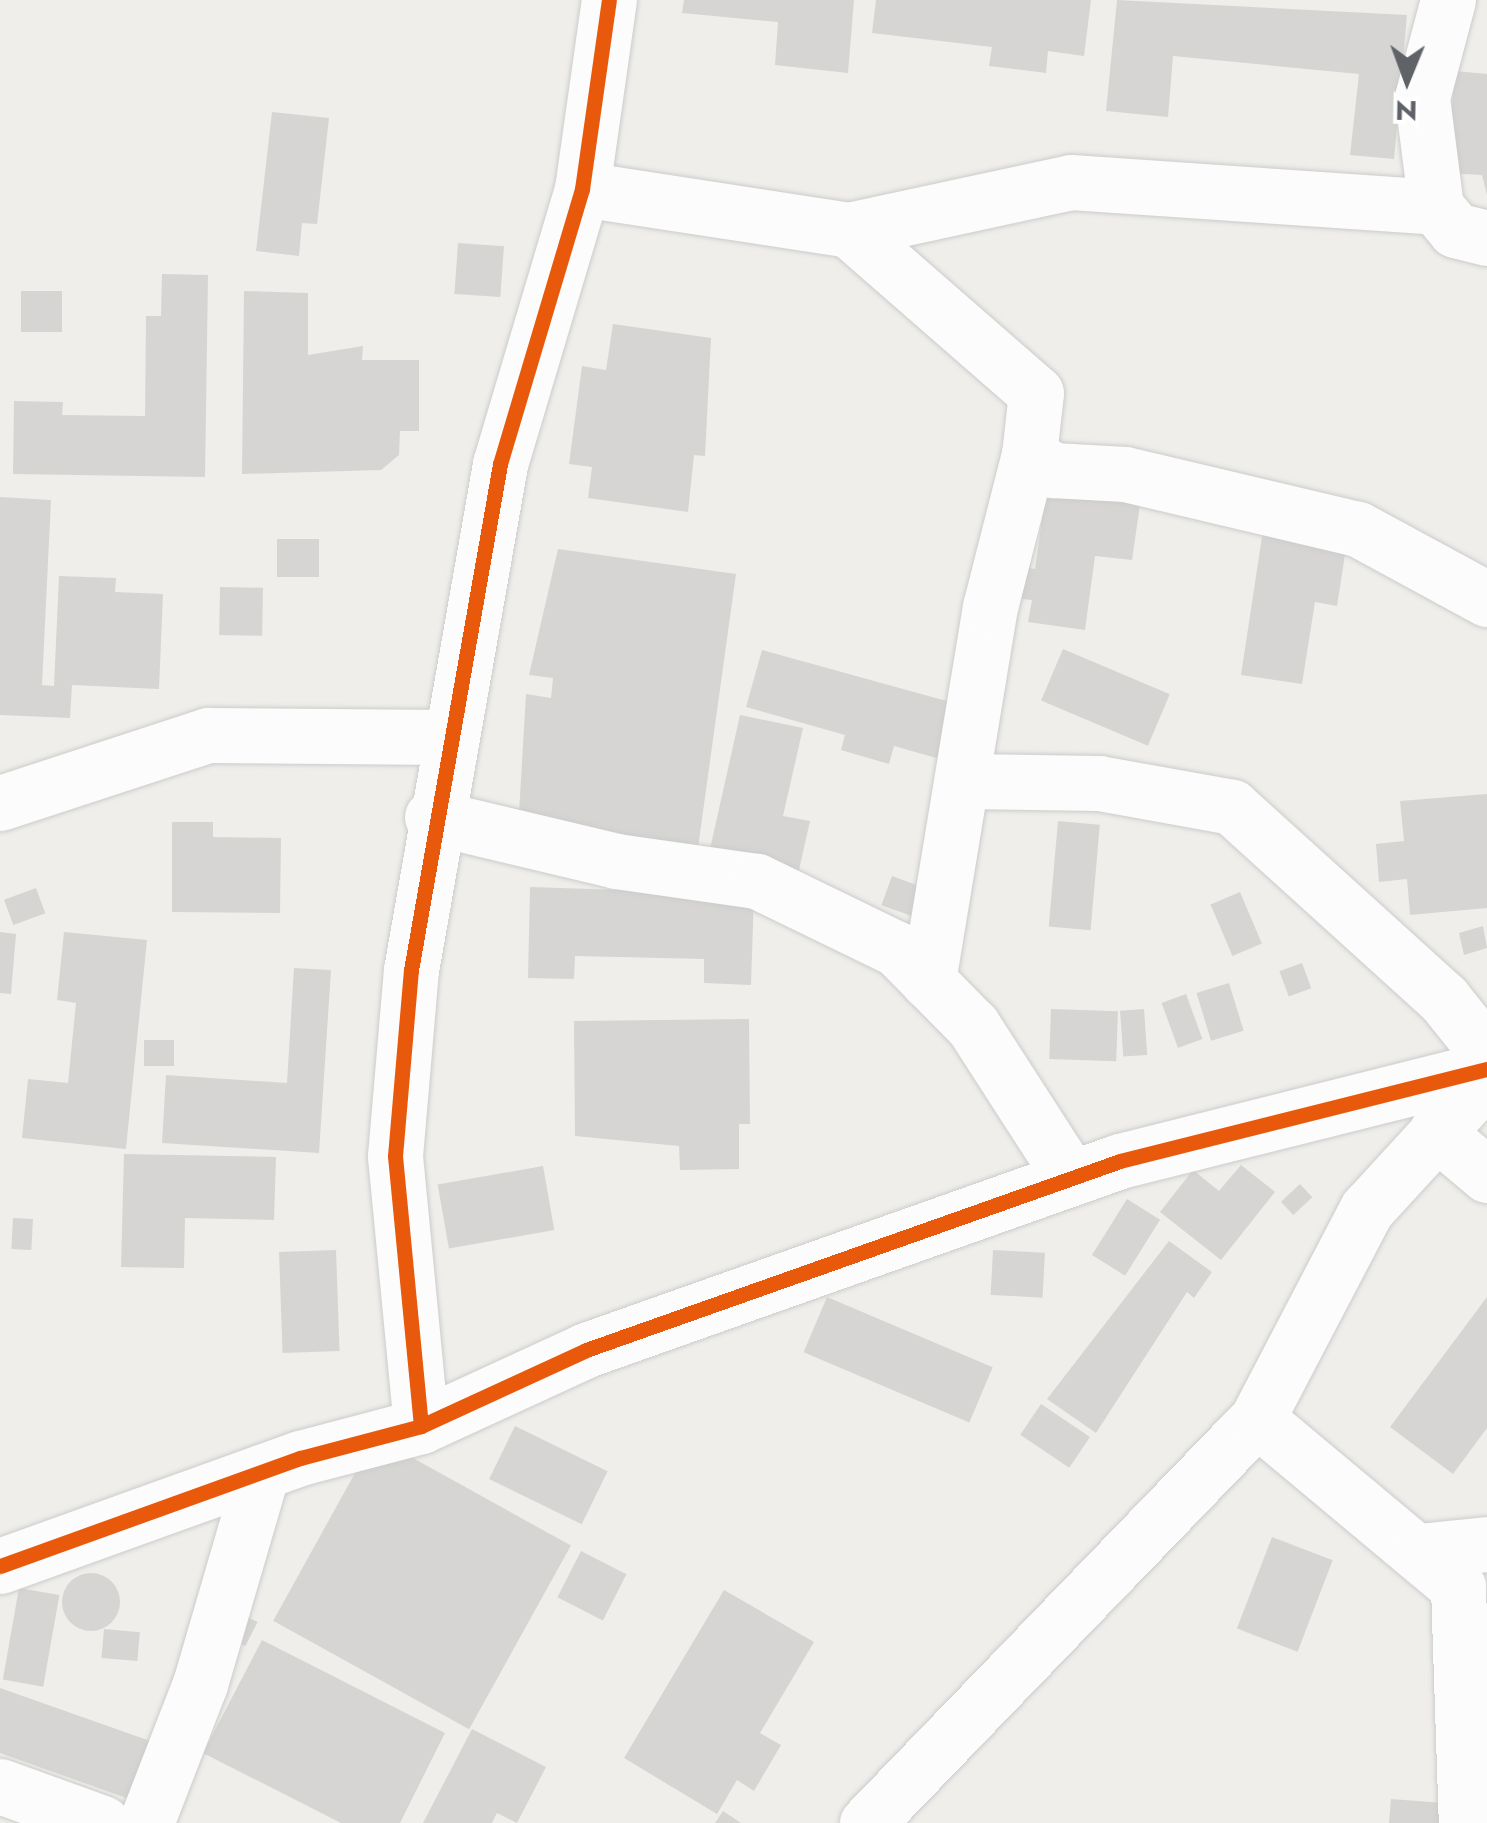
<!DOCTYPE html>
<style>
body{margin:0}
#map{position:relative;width:1487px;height:1823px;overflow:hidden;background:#efeeea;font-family:Jost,sans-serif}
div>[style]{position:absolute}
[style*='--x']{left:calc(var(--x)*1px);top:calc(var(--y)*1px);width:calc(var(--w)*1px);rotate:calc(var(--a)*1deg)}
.building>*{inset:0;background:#d6d5d3;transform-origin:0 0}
.round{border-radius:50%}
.roads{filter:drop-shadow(0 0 2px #cbcccc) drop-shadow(0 0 2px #cbcccc)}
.minor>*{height:55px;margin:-27.5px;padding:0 27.5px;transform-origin:27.5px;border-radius:27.5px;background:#fdfcfc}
.cycleway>*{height:15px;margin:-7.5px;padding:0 7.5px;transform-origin:7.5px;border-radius:7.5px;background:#e8590c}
span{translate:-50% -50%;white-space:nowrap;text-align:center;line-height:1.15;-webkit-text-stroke:8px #fff;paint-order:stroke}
.north{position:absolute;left:1357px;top:30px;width:100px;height:100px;-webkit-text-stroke:8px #fff;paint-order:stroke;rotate:181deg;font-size:28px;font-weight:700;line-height:40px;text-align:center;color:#5f6368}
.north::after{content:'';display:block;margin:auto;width:35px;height:45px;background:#5f6368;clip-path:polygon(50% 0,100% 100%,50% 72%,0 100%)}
</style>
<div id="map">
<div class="building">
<i style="clip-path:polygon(684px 0,854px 0,848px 73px,775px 65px,778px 22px,682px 13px)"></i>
<i style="clip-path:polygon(876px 0,1091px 0,1084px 56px,1048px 51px,1046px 73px,989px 66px,992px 47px,872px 33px)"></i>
<i style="clip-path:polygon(1117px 0,1407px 15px,1394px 159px,1350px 155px,1359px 74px,1173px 56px,1168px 117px,1106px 111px)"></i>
<i style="clip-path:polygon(1455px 71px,1487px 74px,1487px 195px,1482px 175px,1446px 173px)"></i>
<i style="clip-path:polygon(272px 112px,329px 118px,317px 224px,302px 223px,299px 256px,256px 251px)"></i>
<i style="left:458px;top:243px;width:46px;height:51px;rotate:4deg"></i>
<i style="clip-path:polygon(162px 274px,208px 275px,205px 477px,13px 474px,14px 401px,63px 402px,62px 415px,145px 416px,146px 316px,161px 316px)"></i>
<i style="left:21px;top:291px;width:41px;height:41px"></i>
<i style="clip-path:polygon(244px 291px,308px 293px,308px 355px,363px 346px,362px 360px,419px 360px,419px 431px,400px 431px,399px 455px,381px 470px,242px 474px)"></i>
<i style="clip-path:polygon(613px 324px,711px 338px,705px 456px,694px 455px,688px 512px,588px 498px,592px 467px,569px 464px,582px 366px,606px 370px)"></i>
<i style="clip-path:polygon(1047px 485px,1141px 498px,1132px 560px,1095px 556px,1085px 630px,1028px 622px,1032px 600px,1012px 598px,1016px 566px,1035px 569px)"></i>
<i style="clip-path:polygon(0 497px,51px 500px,42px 685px,54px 686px,59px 576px,116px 578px,115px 592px,163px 594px,159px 689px,72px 685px,70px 718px,0 715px)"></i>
<i style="clip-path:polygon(1263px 530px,1347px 542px,1337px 606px,1315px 602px,1302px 684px,1241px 675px)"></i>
<i style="left:277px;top:539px;width:42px;height:38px"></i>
<i style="clip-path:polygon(558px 549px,736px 574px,697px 855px,518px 830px,526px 694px,551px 698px,553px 678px,529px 675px)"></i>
<i style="left:220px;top:587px;width:43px;height:48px;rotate:1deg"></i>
<i style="left:1063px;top:649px;width:116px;height:56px;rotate:23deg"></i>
<i style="clip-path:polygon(762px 650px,961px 705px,947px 761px,894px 746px,889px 764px,841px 750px,845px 735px,746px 707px)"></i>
<i style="clip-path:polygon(740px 715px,803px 728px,783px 816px,810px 821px,797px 879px,708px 858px)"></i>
<i style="clip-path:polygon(1487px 794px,1487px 908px,1410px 915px,1407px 879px,1379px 882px,1376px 844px,1404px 841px,1400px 801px)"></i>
<i style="left:1058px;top:821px;width:42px;height:106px;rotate:5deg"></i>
<i style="clip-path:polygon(172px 822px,213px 822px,213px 837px,281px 838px,280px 913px,172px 912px)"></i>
<i style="clip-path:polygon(623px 873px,754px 894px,751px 985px,704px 983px,704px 959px,575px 956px,574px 979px,528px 978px,530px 887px,622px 890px)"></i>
<i style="left:892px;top:876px;width:35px;height:31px;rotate:20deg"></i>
<i style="left:36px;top:888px;width:27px;height:34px;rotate:70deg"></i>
<i style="left:1240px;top:892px;width:56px;height:32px;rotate:67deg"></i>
<i style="clip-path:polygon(1483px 926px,1487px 948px,1464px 955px,1459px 933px)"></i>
<i style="clip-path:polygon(0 932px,16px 934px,11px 994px,0 993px)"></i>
<i style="clip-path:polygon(64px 932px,147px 940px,126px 1149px,22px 1138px,28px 1079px,68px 1083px,76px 1003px,57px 1000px)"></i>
<i style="left:1302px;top:963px;width:27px;height:24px;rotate:70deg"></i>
<i style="clip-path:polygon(294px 968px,331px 970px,319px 1153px,162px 1143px,166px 1075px,287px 1083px)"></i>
<i style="left:1229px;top:983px;width:50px;height:34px;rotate:73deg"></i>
<i style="left:1186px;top:994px;width:48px;height:26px;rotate:70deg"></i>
<i style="left:1051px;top:1009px;width:67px;height:50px;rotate:2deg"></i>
<i style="left:1144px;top:1009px;width:46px;height:24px;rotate:86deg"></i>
<i style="clip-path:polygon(749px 1019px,750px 1124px,739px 1124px,739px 1169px,680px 1170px,679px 1146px,575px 1136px,574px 1021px)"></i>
<i style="left:144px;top:1040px;width:30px;height:26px"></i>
<i style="clip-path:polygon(124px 1154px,276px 1157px,274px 1220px,185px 1218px,184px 1268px,121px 1267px)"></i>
<i style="clip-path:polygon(1241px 1165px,1275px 1192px,1221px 1260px,1160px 1212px,1193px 1170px,1219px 1191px)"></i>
<i style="left:543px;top:1166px;width:65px;height:107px;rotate:80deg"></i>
<i style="left:1300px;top:1184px;width:18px;height:26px;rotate:47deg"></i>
<i style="left:1127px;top:1199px;width:39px;height:66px;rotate:32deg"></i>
<i style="left:13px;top:1218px;width:20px;height:31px;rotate:3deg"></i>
<i style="clip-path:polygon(1169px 1241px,1212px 1272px,1194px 1298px,1187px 1292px,1096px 1433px,1047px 1399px)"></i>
<i style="left:336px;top:1250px;width:101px;height:57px;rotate:88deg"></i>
<i style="left:993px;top:1250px;width:52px;height:45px;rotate:3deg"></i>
<i style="left:827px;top:1297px;width:180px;height:60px;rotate:23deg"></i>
<i style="clip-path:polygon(1487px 1297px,1487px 1428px,1453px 1474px,1390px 1427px)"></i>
<i style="left:1041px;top:1404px;width:59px;height:37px;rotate:34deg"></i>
<i style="left:515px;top:1426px;width:103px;height:59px;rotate:26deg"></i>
<i style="left:375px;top:1437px;width:224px;height:210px;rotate:29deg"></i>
<i style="left:1272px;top:1537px;width:65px;height:98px;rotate:21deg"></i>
<i style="left:581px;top:1551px;width:51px;height:52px;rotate:27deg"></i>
<i class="round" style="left:62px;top:1573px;width:58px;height:58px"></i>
<i style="left:19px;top:1588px;width:41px;height:93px;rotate:10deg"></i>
<i style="clip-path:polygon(724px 1590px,814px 1642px,760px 1733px,781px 1745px,754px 1791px,737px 1780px,717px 1814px,624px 1758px)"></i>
<i style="left:238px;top:1612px;width:22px;height:27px;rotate:27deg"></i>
<i style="left:104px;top:1629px;width:36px;height:29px;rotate:5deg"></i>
<i style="clip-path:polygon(262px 1640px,445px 1733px,400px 1823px,341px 1823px,203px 1753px)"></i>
<i style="clip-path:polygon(0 1688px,153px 1742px,132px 1800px,0 1753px)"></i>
<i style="clip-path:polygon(472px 1729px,546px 1767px,517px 1823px,497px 1813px,492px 1823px,423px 1823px)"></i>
<i style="clip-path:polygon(1391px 1799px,1457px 1804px,1456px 1823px,1389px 1823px)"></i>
<i style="clip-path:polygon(723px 1811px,741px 1823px,715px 1823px)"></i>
</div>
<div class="roads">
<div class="minor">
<i style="--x:1448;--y:0;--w:101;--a:104.9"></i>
<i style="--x:1422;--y:98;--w:110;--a:82.7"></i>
<i style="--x:1436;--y:207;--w:30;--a:50"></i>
<i style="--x:1455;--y:230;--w:33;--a:14"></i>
<i style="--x:582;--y:189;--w:270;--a:8.7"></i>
<i style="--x:849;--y:230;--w:227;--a:-12.2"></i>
<i style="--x:1071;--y:182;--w:366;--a:3.9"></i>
<i style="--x:849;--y:230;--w:248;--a:41.1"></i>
<i style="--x:1036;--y:393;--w:61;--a:96.5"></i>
<i style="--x:1029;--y:454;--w:29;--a:34"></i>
<i style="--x:1053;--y:470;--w:72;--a:3.2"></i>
<i style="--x:1125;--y:474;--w:239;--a:13.3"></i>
<i style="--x:1358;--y:529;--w:147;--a:28.5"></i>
<i style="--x:967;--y:781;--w:132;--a:0.9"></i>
<i style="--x:1099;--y:783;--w:135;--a:10.2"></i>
<i style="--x:1232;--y:807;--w:285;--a:42.2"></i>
<i style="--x:1443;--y:998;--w:70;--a:51.3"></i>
<i style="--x:0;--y:803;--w:219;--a:-18.1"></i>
<i style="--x:208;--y:735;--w:240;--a:0.5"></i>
<i style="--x:432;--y:817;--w:189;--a:13.4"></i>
<i style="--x:616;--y:861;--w:142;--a:8.1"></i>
<i style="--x:757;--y:881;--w:156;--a:25.9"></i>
<i style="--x:897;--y:949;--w:108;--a:45.4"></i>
<i style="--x:973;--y:1026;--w:181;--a:57.2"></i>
<i style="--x:928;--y:981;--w:379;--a:-80.6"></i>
<i style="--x:990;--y:607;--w:158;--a:-75.7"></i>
<i style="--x:1436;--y:1132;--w:67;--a:40.1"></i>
<i style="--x:1257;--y:1419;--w:262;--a:39.9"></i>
<i style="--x:1458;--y:1587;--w:236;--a:88.1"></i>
<i style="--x:421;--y:1426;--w:271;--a:-95.5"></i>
<i style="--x:395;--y:1156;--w:187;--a:-85.1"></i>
<i style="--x:411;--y:970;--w:514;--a:-80.02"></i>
<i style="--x:500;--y:464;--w:287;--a:-73.4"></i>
<i style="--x:582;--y:189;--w:191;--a:-81.9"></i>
<i style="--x:1418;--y:1551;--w:69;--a:-5.8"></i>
<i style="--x:0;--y:1566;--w:319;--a:-19.8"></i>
<i style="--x:300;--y:1458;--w:125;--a:-14.8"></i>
<i style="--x:421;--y:1426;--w:182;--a:-24.7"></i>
<i style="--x:586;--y:1350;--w:566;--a:-19.49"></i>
<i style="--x:1120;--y:1161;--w:378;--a:-14.1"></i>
<i style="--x:0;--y:1786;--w:109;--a:19.9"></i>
<i style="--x:146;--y:1823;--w:149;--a:-68.8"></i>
<i style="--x:200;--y:1684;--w:221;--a:-73.7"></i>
<i style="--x:867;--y:1823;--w:562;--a:-46.01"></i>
<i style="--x:1257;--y:1419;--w:237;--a:-62.4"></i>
<i style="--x:1367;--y:1209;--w:178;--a:-47.5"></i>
</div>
</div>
<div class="cycleway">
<i style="--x:421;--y:1426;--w:271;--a:-95.5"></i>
<i style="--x:395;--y:1156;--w:187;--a:-85.1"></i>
<i style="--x:411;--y:970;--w:514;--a:-80.02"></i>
<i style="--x:500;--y:464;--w:287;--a:-73.4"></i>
<i style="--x:582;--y:189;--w:191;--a:-81.9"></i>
<i style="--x:0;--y:1566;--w:319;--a:-19.8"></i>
<i style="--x:300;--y:1458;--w:125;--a:-14.8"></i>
<i style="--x:421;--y:1426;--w:182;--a:-24.7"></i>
<i style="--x:586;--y:1350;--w:566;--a:-19.49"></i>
<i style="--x:1120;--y:1161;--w:378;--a:-14.1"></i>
</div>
<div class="north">N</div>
</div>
